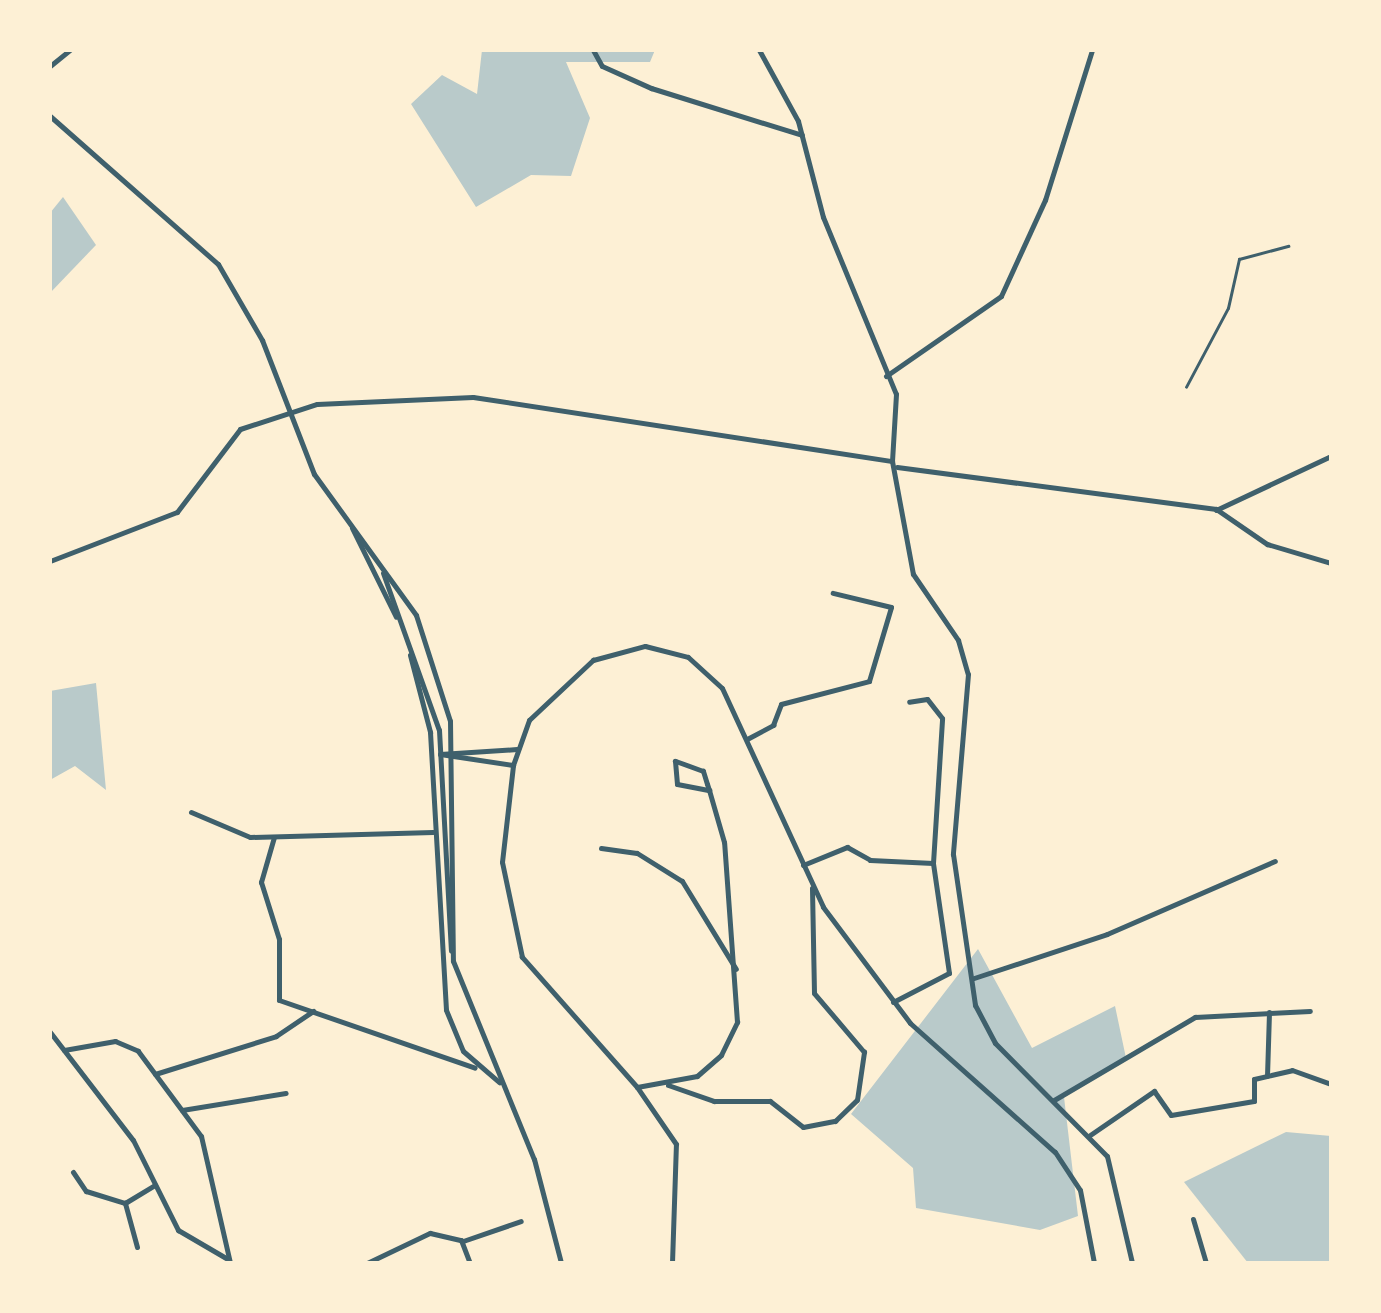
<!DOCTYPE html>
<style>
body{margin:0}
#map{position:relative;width:1381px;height:1313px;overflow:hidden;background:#fdf0d5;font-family:"Roboto Condensed",sans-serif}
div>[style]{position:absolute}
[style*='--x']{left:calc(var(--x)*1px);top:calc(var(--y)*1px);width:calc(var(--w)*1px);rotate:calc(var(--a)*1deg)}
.green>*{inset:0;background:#b9caca}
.service>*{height:2.5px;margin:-1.25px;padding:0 1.25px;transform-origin:1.25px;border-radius:1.25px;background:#3f606c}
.minor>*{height:5px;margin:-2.5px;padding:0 2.5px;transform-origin:2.5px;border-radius:2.5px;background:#3f606c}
.tertiary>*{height:5px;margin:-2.5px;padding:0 2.5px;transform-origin:2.5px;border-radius:2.5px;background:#3f606c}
span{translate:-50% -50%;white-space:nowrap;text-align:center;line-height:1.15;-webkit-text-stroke:8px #fdf0d5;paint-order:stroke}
.frame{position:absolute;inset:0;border:52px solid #fdf0d5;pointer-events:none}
</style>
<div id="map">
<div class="green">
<i style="clip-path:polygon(482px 50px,655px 50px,650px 62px,566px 62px,590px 118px,571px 176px,531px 175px,476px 207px,411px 104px,442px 75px,477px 94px)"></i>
<i style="clip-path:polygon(63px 197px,96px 245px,50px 293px,50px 213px)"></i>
<i style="clip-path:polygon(96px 683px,106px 790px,75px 766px,50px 780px,50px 691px)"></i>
<i style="clip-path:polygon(978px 949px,1032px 1048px,1115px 1006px,1126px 1058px,1064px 1097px,1078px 1216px,1040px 1230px,916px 1208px,913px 1168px,851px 1114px)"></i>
<i style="clip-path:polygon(1286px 1132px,1331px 1136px,1331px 1263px,1248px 1263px,1184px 1182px)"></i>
</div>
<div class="service">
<i style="--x:1186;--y:387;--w:89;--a:-62"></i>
<i style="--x:1228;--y:308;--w:50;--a:-77.3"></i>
<i style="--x:1239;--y:259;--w:51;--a:-14.9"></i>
</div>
<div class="minor">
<i style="--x:593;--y:50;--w:18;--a:61"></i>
<i style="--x:602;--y:66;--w:54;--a:24.2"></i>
<i style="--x:651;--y:88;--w:158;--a:17.3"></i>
<i style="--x:759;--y:50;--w:81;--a:61.2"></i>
<i style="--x:798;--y:121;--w:99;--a:75.4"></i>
<i style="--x:823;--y:217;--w:191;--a:67.6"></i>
<i style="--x:896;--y:394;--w:67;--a:93.4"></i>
<i style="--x:50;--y:66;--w:26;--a:-39"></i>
<i style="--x:1331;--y:119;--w:52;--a:90"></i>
<i style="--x:886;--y:376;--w:140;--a:-34.8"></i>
<i style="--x:1001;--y:296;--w:106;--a:-65.4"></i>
<i style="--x:1045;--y:200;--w:157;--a:-72.6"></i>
<i style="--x:892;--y:461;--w:115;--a:79.5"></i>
<i style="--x:913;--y:574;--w:80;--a:55.7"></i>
<i style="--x:958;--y:640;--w:35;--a:74"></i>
<i style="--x:968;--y:674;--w:181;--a:94.8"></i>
<i style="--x:953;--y:854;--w:153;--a:81.7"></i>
<i style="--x:975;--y:1005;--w:43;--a:62.2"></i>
<i style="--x:995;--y:1043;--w:159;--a:45.3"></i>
<i style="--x:1107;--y:1156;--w:110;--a:76.8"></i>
<i style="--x:897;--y:467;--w:322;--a:7.5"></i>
<i style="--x:1216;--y:509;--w:62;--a:34.5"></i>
<i style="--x:1267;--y:544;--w:67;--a:16.5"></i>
<i style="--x:1216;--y:510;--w:127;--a:-25.2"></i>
<i style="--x:352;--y:528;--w:99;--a:63.7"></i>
<i style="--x:50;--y:561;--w:136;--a:-21.1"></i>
<i style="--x:177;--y:512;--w:104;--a:-52.8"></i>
<i style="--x:240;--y:429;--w:81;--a:-18"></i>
<i style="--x:317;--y:404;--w:156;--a:-2.6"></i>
<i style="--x:473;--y:397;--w:424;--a:8.7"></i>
<i style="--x:410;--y:655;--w:80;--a:75.4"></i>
<i style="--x:430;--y:732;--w:278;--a:86.7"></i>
<i style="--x:446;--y:1010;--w:44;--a:67.5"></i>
<i style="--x:463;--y:1051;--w:48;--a:40.7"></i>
<i style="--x:747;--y:739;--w:30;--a:-28"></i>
<i style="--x:773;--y:725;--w:22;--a:-69"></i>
<i style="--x:781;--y:704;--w:91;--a:-14.6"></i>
<i style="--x:869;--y:681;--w:77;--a:-73.4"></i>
<i style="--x:891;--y:607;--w:60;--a:-166.4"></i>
<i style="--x:440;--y:754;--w:77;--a:-3.7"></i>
<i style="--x:440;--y:754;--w:74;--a:8.6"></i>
<i style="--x:191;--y:812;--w:64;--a:23"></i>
<i style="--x:250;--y:837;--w:183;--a:-1.6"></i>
<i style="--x:274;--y:837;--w:47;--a:106.1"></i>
<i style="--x:261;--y:882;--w:60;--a:72.5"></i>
<i style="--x:279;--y:939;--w:61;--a:90"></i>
<i style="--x:279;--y:1000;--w:207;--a:19.1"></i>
<i style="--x:601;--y:848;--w:36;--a:8"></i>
<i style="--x:637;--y:853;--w:53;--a:31.9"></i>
<i style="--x:682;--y:881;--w:103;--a:58.5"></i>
<i style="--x:803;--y:865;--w:48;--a:-22.2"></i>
<i style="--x:847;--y:847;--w:26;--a:29"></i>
<i style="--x:870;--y:860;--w:63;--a:2.7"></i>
<i style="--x:933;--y:863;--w:145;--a:-86.4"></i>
<i style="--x:942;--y:718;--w:24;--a:-128"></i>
<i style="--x:927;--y:699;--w:18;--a:171"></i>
<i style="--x:974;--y:978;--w:140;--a:-18.3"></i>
<i style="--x:1107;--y:934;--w:183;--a:-23.5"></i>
<i style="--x:893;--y:1002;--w:63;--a:-27.4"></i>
<i style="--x:949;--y:973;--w:111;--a:-98.3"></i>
<i style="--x:50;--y:1032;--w:136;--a:52.5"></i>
<i style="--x:133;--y:1140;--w:101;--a:63.4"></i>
<i style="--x:178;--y:1230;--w:56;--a:30.3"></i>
<i style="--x:64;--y:1050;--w:52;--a:-10"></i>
<i style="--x:115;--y:1041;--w:25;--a:23"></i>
<i style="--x:138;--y:1051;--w:106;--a:53.5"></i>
<i style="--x:201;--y:1136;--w:130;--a:77.1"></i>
<i style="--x:155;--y:1074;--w:127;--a:-17.4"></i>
<i style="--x:276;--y:1036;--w:45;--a:-34"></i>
<i style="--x:1267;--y:1076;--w:64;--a:-88.2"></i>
<i style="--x:668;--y:1085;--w:49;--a:19.2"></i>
<i style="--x:714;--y:1101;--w:56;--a:0"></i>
<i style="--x:770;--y:1101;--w:42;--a:38.2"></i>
<i style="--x:803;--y:1127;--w:33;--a:-11"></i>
<i style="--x:835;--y:1121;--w:30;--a:-44"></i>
<i style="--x:857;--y:1100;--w:49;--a:-81.7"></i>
<i style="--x:864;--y:1052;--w:77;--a:-130.3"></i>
<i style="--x:814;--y:993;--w:105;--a:-91.1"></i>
<i style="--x:637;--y:1087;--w:174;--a:-131.5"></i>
<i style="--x:522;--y:957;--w:97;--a:-101.9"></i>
<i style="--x:502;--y:862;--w:98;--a:-83.5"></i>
<i style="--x:513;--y:765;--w:48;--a:-70.4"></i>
<i style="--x:529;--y:720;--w:88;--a:-43.2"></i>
<i style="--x:593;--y:660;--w:54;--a:-15.1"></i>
<i style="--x:645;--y:646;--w:44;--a:14.3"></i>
<i style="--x:688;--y:657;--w:46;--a:42.4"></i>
<i style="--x:722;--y:688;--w:241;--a:65.2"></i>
<i style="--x:823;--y:907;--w:145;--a:53.1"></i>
<i style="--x:910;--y:1023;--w:194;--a:41.7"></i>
<i style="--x:1055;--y:1152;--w:45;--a:56.7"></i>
<i style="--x:1080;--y:1190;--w:74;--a:79.1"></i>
<i style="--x:1054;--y:1100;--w:164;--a:-30.5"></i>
<i style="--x:1195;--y:1017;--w:115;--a:-3"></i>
<i style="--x:182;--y:1110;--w:105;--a:-9.3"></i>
<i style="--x:1090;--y:1135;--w:78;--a:-34.5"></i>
<i style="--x:1154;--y:1091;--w:29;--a:55"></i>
<i style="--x:1171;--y:1115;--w:84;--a:-9.6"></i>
<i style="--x:1254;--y:1101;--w:22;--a:-90"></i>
<i style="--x:1254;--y:1079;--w:39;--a:-13"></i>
<i style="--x:1292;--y:1070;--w:41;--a:19.7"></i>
<i style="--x:73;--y:1172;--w:23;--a:56"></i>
<i style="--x:86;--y:1191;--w:41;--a:17.1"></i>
<i style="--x:1193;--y:1219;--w:46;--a:73.5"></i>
<i style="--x:463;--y:1241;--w:61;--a:-19"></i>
<i style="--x:137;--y:1247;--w:46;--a:-105.3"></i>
<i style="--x:125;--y:1203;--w:35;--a:-31"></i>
<i style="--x:367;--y:1263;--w:70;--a:-25.5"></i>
<i style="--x:430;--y:1233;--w:32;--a:13"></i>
<i style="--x:461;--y:1240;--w:25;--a:69"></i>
<i style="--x:672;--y:1263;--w:119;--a:-88.1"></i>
<i style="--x:676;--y:1144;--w:69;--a:-124.4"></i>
<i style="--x:637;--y:1087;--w:61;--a:-10.4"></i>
<i style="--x:697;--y:1076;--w:32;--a:-41"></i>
<i style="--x:721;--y:1055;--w:37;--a:-64"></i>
<i style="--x:737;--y:1022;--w:180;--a:-94.1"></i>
<i style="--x:724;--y:842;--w:54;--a:-106.1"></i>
<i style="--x:709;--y:790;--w:6;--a:-108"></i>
<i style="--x:707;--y:784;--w:14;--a:-107"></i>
<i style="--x:703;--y:771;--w:30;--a:-160"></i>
<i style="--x:675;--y:761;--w:23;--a:85"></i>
<i style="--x:677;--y:784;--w:33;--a:11"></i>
</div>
<div class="tertiary">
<i style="--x:50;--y:116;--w:224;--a:41.4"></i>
<i style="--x:218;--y:264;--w:88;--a:59.9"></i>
<i style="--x:262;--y:340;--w:144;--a:68.8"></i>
<i style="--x:314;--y:474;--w:174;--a:54.1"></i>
<i style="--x:416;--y:615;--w:111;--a:72.2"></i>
<i style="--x:450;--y:721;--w:240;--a:89.3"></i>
<i style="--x:383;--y:573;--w:167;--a:70.4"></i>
<i style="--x:439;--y:730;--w:221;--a:86.9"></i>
<i style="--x:453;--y:961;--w:214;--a:67.8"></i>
<i style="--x:534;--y:1159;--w:107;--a:75.4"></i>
</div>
<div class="frame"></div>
</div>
